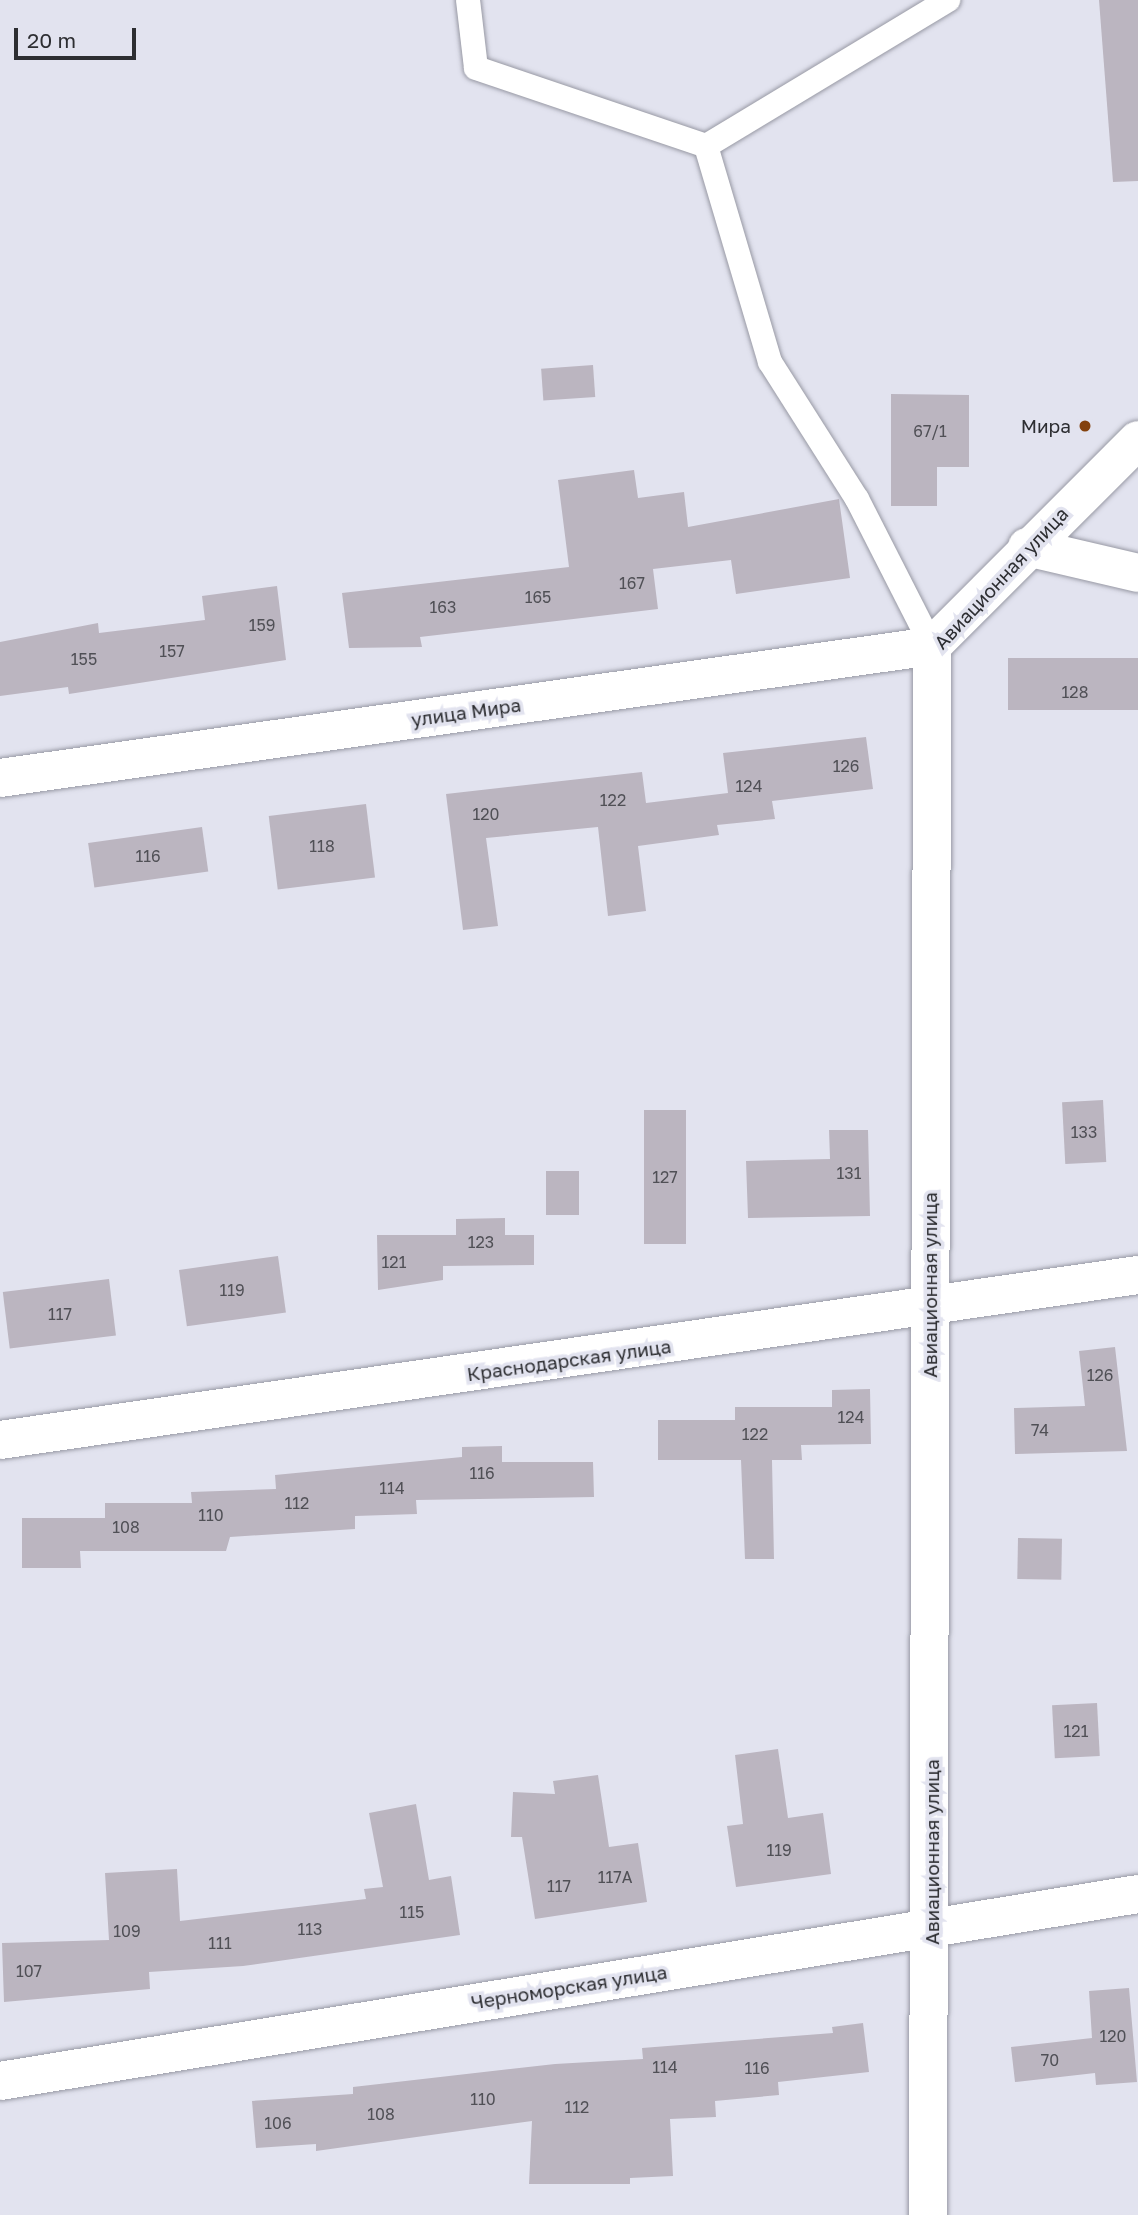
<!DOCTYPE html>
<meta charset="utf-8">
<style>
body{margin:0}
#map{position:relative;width:1138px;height:2215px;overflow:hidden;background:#e2e3ef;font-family:"Golos Text",sans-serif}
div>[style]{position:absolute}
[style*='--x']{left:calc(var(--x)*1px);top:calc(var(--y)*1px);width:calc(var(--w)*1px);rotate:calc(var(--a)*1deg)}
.building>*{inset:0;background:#bbb5c0;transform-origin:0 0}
.roads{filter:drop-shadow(0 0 2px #9899a4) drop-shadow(0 0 2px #9899a4)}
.lane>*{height:24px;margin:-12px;padding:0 12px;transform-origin:12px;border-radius:12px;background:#fff}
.street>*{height:38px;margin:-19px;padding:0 19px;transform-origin:19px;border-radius:19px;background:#fff}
.secondary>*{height:38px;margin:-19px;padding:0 19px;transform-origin:19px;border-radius:19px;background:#fff}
.dots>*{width:19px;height:19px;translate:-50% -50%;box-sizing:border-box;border:4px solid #e2e3ef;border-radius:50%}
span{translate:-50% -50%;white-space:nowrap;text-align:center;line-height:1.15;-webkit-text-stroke:7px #e2e3ef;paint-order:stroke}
.number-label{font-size:16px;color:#505056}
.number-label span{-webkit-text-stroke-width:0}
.poi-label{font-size:19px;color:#2d2e32}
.right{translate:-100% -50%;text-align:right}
.street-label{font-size:19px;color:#2d2e32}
.scale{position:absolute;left:14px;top:28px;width:122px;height:32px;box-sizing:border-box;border:4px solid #2d2e32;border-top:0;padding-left:9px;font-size:21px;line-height:24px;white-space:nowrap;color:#2d2e32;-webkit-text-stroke:5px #e2e3ef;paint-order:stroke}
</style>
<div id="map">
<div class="building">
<i style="clip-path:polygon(1099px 0,1138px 0,1138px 181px,1113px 182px)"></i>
<i style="left:593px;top:365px;width:32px;height:52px;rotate:86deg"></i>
<i style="clip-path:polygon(891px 394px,969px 395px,969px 467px,937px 467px,937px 506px,891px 506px)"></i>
<i style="clip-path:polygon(634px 470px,638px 498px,684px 492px,688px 527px,839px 499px,850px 578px,736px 594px,731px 560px,653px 569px,658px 609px,420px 637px,422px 647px,349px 648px,342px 593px,569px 567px,558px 480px)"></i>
<i style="clip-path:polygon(277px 586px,286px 660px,69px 694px,68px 687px,0 696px,0 642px,98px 623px,99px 633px,205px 620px,202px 596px)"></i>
<i style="left:1138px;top:658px;width:52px;height:130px;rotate:90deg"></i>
<i style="clip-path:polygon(866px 737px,873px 789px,772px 801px,775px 819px,717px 825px,719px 835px,638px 846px,646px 911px,608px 916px,598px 827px,486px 838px,498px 926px,463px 930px,446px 794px,642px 772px,646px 803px,728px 793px,723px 753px)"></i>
<i style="left:366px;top:804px;width:74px;height:98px;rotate:83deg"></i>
<i style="left:202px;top:827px;width:45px;height:115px;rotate:82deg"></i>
<i style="left:1103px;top:1100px;width:62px;height:41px;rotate:87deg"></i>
<i style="left:644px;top:1110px;width:42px;height:134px"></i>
<i style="clip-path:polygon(829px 1130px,868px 1130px,870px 1216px,748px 1218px,746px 1161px,830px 1159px)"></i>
<i style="left:546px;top:1171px;width:33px;height:44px"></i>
<i style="clip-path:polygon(505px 1218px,505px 1235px,534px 1235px,534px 1265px,443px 1266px,443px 1280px,378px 1290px,377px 1235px,456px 1235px,456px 1219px)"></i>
<i style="left:278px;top:1256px;width:57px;height:100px;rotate:82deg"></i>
<i style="left:109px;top:1279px;width:57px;height:107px;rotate:83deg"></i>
<i style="clip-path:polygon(1115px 1347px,1127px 1451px,1015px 1454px,1014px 1408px,1085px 1406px,1079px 1351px)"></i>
<i style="clip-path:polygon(870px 1389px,871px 1444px,801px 1445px,802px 1460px,772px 1460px,774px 1559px,745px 1559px,741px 1460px,658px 1460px,658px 1420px,735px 1420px,735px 1407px,832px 1407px,832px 1390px)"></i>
<i style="clip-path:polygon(502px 1446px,502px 1462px,593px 1462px,594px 1497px,416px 1500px,417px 1514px,355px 1516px,355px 1529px,230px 1537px,226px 1551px,80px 1551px,81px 1568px,22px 1568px,22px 1518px,105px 1518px,105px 1503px,192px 1503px,191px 1492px,276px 1489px,275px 1475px,462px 1457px,462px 1447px)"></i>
<i style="left:1018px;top:1538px;width:44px;height:41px;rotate:1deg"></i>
<i style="left:1097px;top:1703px;width:53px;height:45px;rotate:87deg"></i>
<i style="clip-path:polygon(778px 1749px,788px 1818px,823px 1813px,831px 1874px,736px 1887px,727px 1826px,743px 1824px,735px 1755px)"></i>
<i style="clip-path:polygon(598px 1775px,609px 1847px,638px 1843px,647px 1902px,535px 1919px,522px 1837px,511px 1837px,513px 1792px,555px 1794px,553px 1781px)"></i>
<i style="clip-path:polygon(416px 1804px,429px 1880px,451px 1876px,460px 1935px,243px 1966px,149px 1972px,150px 1989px,4px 2002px,2px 1943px,109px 1940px,105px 1873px,177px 1869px,180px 1921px,366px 1899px,364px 1889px,383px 1887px,369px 1813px)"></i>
<i style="clip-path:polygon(1129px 1988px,1137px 2082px,1096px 2085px,1095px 2073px,1015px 2082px,1011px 2047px,1092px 2038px,1089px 1991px)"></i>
<i style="clip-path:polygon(863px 2023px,869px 2072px,778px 2082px,779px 2095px,715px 2101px,716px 2117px,670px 2119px,673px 2176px,630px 2178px,630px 2184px,529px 2184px,532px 2121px,316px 2151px,316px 2144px,256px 2148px,252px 2101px,353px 2094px,353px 2087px,555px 2064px,643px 2059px,642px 2048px,833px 2033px,832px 2027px)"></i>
</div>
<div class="roads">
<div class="lane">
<i style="--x:468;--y:0;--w:68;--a:83.3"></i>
<i style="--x:476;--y:68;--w:243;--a:18.7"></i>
<i style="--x:706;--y:146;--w:283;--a:-31.1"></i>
<i style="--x:706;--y:146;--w:225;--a:73.5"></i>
<i style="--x:770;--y:362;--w:162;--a:57.6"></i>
<i style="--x:857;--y:499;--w:165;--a:63"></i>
</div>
<div class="street">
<i style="--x:1027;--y:547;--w:114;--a:13.2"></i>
<i style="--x:0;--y:2081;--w:1153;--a:-9.33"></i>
</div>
<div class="secondary">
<i style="--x:0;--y:778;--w:941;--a:-8.06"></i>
<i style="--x:0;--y:1440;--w:1150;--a:-8.25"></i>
<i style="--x:928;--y:2215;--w:1569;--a:-89.85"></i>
<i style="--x:932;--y:646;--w:291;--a:-45"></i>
</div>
</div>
<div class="dots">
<i style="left:1085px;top:426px;background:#83410d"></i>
</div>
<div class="number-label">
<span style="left:930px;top:431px">67/1</span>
<span style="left:632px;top:583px">167</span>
<span style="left:538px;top:597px">165</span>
<span style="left:443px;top:607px">163</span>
<span style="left:262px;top:625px">159</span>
<span style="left:172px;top:651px">157</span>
<span style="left:84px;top:659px">155</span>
<span style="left:1075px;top:692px">128</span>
<span style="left:846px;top:766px">126</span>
<span style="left:749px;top:786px">124</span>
<span style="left:613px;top:800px">122</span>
<span style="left:486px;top:814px">120</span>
<span style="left:322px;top:846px">118</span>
<span style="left:148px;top:856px">116</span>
<span style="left:1084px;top:1132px">133</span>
<span style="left:849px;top:1173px">131</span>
<span style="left:665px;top:1177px">127</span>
<span style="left:481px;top:1242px">123</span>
<span style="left:394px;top:1262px">121</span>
<span style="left:232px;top:1290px">119</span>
<span style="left:60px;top:1314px">117</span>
<span style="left:1100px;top:1375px">126</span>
<span style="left:851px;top:1417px">124</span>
<span style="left:1040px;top:1430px">74</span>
<span style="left:755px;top:1434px">122</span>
<span style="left:482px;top:1473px">116</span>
<span style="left:392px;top:1488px">114</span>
<span style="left:297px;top:1503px">112</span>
<span style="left:211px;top:1515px">110</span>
<span style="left:126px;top:1527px">108</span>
<span style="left:1076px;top:1731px">121</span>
<span style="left:779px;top:1850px">119</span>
<span style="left:615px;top:1877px">117А</span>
<span style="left:559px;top:1886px">117</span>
<span style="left:412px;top:1912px">115</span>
<span style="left:310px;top:1929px">113</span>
<span style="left:127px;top:1931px">109</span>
<span style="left:220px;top:1943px">111</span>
<span style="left:29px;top:1971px">107</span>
<span style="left:1113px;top:2036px">120</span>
<span style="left:1050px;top:2060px">70</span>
<span style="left:665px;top:2067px">114</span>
<span style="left:757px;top:2068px">116</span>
<span style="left:483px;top:2099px">110</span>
<span style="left:577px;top:2107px">112</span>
<span style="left:381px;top:2114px">108</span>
<span style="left:278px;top:2123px">106</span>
</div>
<div class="poi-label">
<span class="right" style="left:1071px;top:426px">Мира</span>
</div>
<div class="street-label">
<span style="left:1001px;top:578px;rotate:-47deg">Авиационная улица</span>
<span style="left:466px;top:712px;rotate:-8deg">улица Мира</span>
<span style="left:930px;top:1285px;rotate:-90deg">Авиационная улица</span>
<span style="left:569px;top:1360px;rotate:-8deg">Краснодарская улица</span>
<span style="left:932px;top:1852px;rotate:-90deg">Авиационная улица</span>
<span style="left:569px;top:1987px;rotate:-9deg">Черноморская улица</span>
</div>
<div class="scale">20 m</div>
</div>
